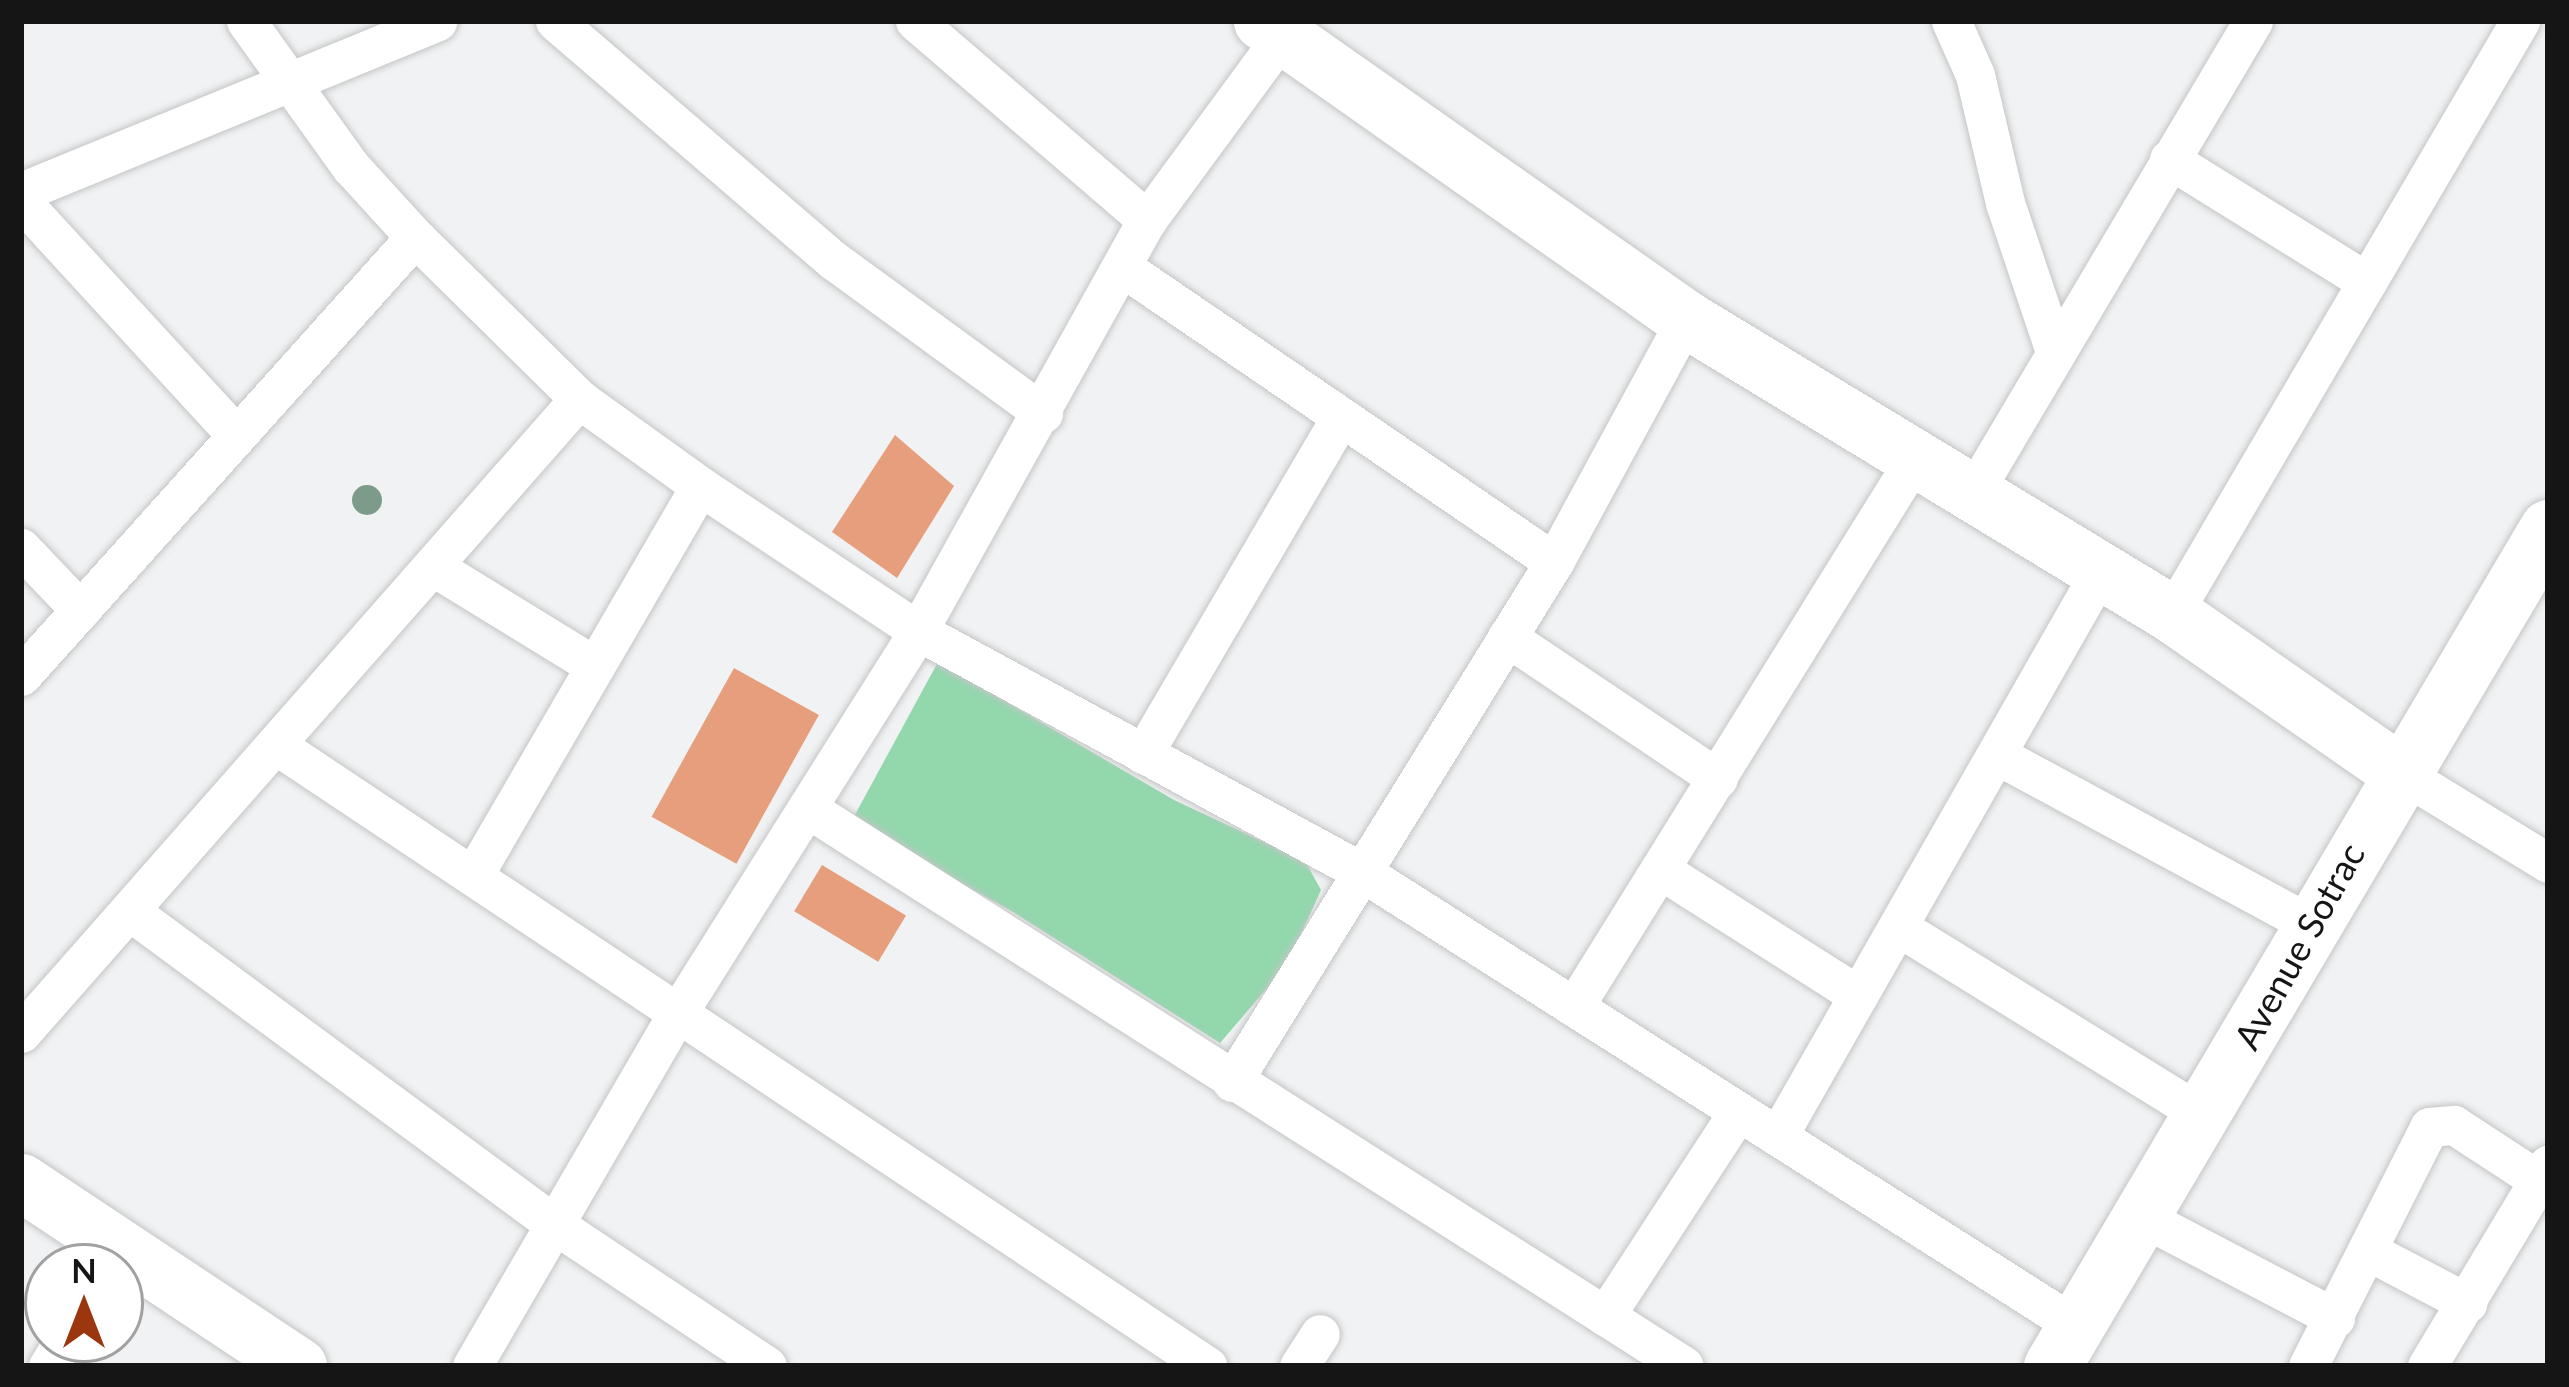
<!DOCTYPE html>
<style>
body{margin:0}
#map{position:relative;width:2569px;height:1387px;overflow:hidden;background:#f1f2f3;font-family:Lato,sans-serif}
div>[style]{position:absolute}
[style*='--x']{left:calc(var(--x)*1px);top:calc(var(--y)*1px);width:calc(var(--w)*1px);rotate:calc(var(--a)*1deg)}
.green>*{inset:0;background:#93d7ad}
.building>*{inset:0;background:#e69e7c;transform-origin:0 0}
.roads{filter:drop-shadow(0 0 3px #c5c6c7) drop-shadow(0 0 3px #c5c6c7)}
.street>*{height:39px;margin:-19.5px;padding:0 19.5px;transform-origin:19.5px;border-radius:19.5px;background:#fff}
.secondary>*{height:57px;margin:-28.5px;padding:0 28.5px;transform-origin:28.5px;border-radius:28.5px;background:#fff}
.trees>*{width:30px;height:30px;margin:-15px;border-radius:50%;background:#7c9b8b}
span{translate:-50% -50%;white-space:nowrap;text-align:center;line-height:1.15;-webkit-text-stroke:9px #fff;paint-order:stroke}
.street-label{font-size:36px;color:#151515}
.frame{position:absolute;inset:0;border:24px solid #151515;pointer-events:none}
.north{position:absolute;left:24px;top:1243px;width:120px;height:120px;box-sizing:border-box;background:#fff;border:3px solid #a1a1a1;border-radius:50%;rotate:0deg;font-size:33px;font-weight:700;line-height:48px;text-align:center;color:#151515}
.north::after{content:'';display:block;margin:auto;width:42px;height:54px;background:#9c360f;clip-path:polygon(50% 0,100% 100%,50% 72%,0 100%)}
</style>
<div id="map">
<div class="green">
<i style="clip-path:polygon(938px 662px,1174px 800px,1305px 861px,1321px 890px,1287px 965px,1220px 1043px,1013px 912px,851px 822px)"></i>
</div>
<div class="building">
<i style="clip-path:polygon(895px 435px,954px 486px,897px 578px,832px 532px)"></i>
<i style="left:734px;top:668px;width:97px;height:170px;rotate:29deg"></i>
<i style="left:822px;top:865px;width:98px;height:54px;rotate:31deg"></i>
</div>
<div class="roads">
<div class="street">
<i style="--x:246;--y:21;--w:180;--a:54.3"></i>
<i style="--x:351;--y:167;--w:95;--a:47.6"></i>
<i style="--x:415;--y:237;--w:231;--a:44.6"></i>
<i style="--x:579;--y:399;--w:149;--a:35.7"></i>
<i style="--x:700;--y:486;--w:262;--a:33.6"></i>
<i style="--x:918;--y:631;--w:505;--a:28.49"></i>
<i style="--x:1362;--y:872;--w:846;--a:32.45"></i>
<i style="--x:555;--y:21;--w:367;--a:40.7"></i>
<i style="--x:833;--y:260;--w:260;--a:36.1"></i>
<i style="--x:915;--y:21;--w:306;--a:40.6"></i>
<i style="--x:1951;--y:21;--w:59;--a:66"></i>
<i style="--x:1975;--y:75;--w:131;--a:76.8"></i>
<i style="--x:2005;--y:203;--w:157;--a:71.4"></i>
<i style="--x:2169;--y:159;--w:233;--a:31.8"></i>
<i style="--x:21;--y:192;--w:450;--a:-22.3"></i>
<i style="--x:21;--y:201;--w:318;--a:47.4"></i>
<i style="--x:1122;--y:267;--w:523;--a:34.33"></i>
<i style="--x:1973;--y:493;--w:549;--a:-59.32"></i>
<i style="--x:21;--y:548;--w:86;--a:46.4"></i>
<i style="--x:434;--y:567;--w:189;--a:31.6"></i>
<i style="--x:2172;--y:614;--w:688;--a:-59.59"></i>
<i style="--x:1507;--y:637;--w:254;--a:33.9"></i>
<i style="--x:21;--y:676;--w:590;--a:-48.09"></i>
<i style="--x:279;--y:747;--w:1116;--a:33.7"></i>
<i style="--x:1143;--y:754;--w:387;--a:-59.6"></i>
<i style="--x:1999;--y:756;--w:353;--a:28.4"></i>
<i style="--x:2398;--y:771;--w:176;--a:31.5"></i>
<i style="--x:807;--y:808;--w:1039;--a:32.47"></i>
<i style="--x:1664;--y:872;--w:230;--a:32.4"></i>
<i style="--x:473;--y:876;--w:451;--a:-59.8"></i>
<i style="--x:131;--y:912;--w:526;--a:36.41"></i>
<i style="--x:554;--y:1224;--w:256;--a:33.7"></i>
<i style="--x:1900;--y:928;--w:357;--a:31.7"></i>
<i style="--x:1574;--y:1007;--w:644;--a:-58.14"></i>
<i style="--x:21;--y:1033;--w:845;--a:-48.65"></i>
<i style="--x:1232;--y:1082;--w:612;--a:-58.23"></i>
<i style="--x:1554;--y:562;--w:277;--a:-61.5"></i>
<i style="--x:1779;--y:1134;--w:647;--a:-60.27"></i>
<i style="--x:2142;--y:1217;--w:218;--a:27.6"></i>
<i style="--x:2370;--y:1252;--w:110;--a:27.7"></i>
<i style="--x:1605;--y:1316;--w:244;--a:-56.9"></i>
<i style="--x:48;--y:1366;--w:32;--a:-58"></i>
<i style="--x:472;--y:1366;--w:411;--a:-59.8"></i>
<i style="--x:679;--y:1011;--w:449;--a:-57.8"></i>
<i style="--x:918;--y:631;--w:470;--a:-60.9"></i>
<i style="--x:1147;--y:220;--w:223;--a:-53.7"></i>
<i style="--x:1299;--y:1366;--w:38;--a:-57"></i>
<i style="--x:2308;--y:1366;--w:268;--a:-63.1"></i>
<i style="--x:2429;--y:1127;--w:25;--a:-5"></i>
<i style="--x:2454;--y:1125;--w:100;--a:33.2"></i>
<i style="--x:2427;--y:1366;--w:235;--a:-59"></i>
</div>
<div class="secondary">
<i style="--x:1262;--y:21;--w:518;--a:35.1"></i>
<i style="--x:1686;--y:319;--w:569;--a:31.26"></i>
<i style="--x:2172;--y:614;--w:275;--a:34.8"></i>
<i style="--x:21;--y:1182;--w:333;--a:33.6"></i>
<i style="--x:2052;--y:1366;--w:974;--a:-59.38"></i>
</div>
</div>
<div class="trees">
<i style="left:367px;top:500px"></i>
</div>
<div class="street-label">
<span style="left:2299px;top:946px;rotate:-61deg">Avenue Sotrac</span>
</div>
<div class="frame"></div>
<div class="north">N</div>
</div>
